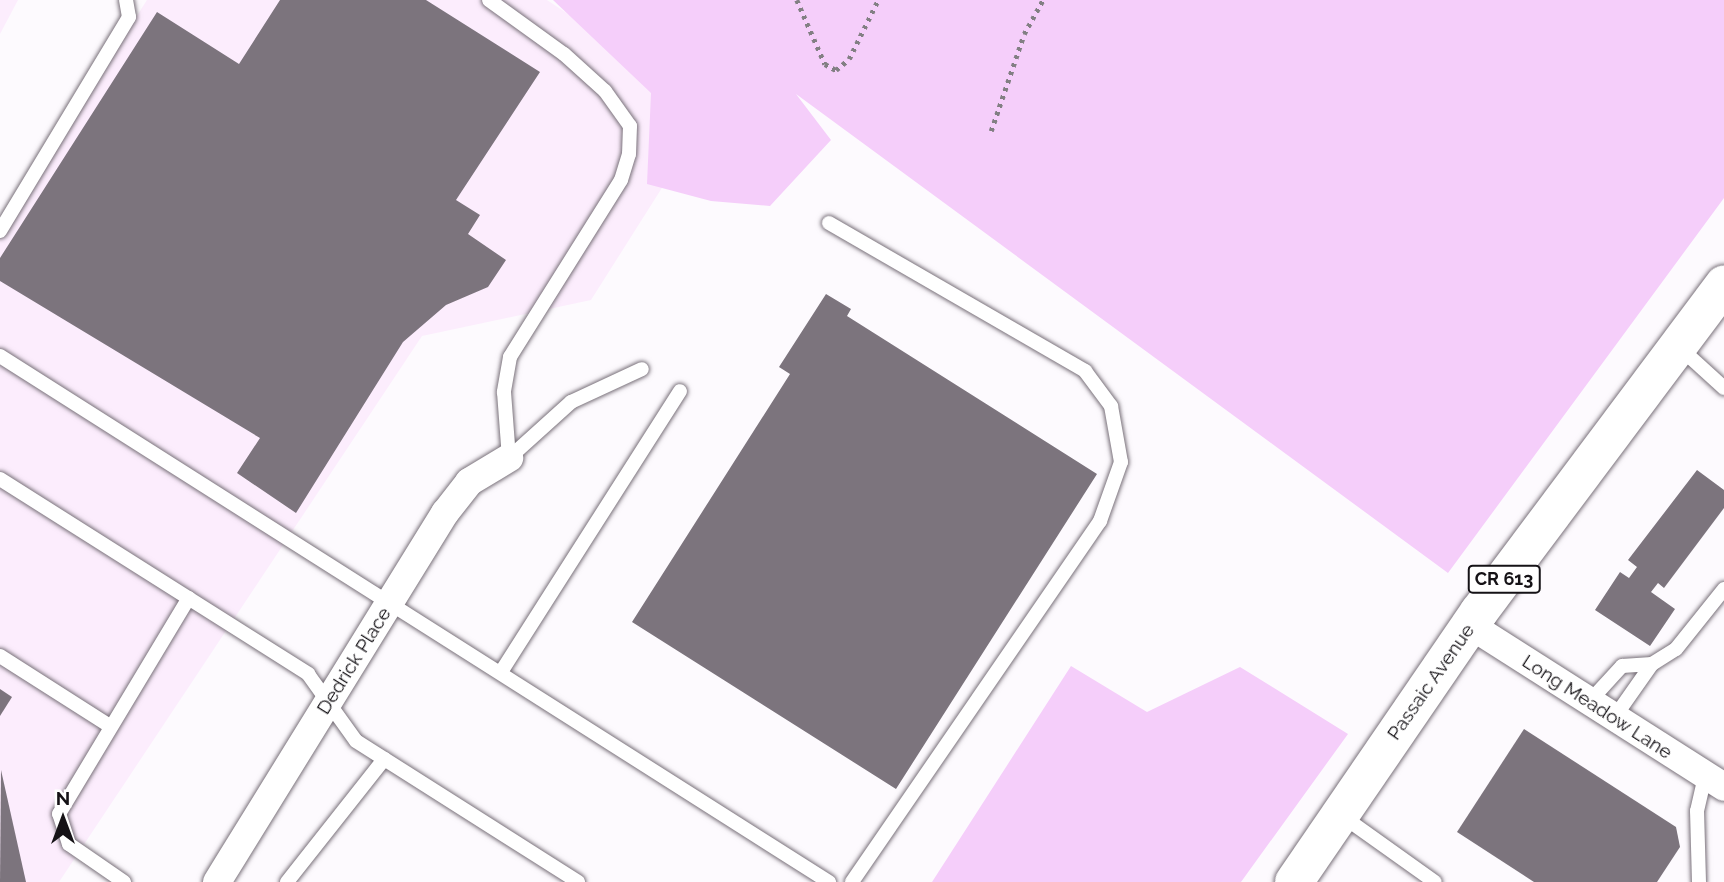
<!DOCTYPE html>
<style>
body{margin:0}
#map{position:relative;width:1724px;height:882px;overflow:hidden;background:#fdfafe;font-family:Raleway,sans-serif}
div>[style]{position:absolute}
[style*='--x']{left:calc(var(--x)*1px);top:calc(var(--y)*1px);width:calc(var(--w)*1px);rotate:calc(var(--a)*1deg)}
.built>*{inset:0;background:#fcedfd}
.green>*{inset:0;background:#f5cefa}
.building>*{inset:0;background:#7c747d}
.path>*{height:4.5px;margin-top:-2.25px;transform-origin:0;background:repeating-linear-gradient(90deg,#827f83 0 3.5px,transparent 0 8.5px)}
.roads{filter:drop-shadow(0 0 2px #79717a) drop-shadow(0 0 2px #79717a)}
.service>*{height:14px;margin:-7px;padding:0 7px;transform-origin:7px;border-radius:7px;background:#fff}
.minor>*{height:28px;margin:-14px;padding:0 14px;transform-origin:14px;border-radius:14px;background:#fff}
.primary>*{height:38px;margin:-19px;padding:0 19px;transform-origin:19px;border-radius:19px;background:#fff}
span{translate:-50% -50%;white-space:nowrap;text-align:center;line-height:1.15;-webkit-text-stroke:6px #fff;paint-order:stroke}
.shield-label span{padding:2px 5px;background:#fff;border:2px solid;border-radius:5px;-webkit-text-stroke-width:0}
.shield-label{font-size:18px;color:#151216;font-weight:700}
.street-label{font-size:19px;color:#151216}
.north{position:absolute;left:28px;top:784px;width:70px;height:70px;-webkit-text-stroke:5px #fff;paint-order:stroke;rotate:0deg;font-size:19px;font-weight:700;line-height:28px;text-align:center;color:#151216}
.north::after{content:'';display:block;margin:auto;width:24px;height:32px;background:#151216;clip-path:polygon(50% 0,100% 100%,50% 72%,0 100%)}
</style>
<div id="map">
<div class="built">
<i style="clip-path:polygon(0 0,18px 0,0 34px)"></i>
<i style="clip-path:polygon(147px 0,547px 0,654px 71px,691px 142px,591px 300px,422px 336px,59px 882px,0 882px,0 231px)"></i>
</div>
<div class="green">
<i style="clip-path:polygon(553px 0,1724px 0,1724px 198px,1448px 573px,796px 94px,831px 140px,770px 206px,711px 201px,647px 184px,651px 93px)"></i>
<i style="clip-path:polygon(1071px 666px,1147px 712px,1240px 667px,1348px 734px,1241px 882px,932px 882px)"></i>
</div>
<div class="building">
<i style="clip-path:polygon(280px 0,426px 0,540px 72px,456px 200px,480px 215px,468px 234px,506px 260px,488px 287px,446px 305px,403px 342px,296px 513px,237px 473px,260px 438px,0 281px,0 258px,157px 12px,239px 64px)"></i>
<i style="clip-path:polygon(826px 294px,851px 309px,847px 316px,1097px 474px,896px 789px,632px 622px,790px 374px,779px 367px)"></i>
<i style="clip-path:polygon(1697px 470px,1724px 490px,1724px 508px,1664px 588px,1658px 583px,1651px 592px,1675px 609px,1650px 646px,1595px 610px,1620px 572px,1629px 578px,1637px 567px,1628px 560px)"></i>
<i style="clip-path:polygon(0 689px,12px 697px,0 716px)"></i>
<i style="clip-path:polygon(1524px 729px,1676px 827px,1680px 847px,1657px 882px,1534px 882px,1457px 832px)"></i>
<i style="clip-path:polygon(1px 770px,26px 882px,0 882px)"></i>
</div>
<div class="path">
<i style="--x:797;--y:0;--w:70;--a:66.4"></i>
<i style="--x:825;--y:64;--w:13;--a:29"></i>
<i style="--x:836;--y:70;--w:17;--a:-40"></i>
<i style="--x:849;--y:59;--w:66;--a:-63.8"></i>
<i style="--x:991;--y:131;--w:102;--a:-71.2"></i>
<i style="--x:1024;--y:34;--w:39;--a:-61"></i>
</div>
<div class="roads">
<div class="service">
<i style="--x:489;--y:0;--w:92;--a:35.8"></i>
<i style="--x:564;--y:54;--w:55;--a:42.1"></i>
<i style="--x:605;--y:91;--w:43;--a:54.5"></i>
<i style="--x:630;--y:126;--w:28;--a:92"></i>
<i style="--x:629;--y:154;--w:27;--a:107"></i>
<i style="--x:621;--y:180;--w:209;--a:122.1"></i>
<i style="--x:510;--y:357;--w:36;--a:100"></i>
<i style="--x:504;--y:392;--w:66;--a:85.7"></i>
<i style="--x:829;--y:223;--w:296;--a:30"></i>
<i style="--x:1085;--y:371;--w:44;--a:53.4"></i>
<i style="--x:1111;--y:406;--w:57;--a:79.9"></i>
<i style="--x:1121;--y:462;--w:63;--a:109.6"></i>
<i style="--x:1100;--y:521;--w:438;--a:124.5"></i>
<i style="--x:0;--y:231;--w:250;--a:-58.9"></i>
<i style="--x:129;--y:17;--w:17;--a:-100"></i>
<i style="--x:1679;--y:347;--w:61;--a:42.3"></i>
<i style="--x:0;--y:356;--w:982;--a:32.4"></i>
<i style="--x:509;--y:458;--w:84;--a:-42.1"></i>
<i style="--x:571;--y:402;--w:78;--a:-24.9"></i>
<i style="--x:0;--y:479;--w:365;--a:32.3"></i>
<i style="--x:308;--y:674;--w:82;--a:54.4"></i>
<i style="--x:356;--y:741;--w:263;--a:32.4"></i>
<i style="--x:0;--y:656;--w:130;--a:32.5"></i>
<i style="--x:501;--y:672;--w:333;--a:-57.5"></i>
<i style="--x:1589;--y:702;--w:49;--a:-47.5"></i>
<i style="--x:1622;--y:666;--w:30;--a:-4"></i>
<i style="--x:1614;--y:718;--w:66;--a:-54.9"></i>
<i style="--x:1652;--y:664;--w:28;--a:-32"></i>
<i style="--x:1676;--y:649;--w:77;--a:-51.3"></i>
<i style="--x:1341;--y:815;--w:115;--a:35.5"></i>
<i style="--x:124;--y:882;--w:67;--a:-145.4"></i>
<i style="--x:69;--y:844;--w:32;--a:-108"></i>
<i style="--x:59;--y:814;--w:252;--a:-59"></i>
<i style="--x:287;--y:882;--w:157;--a:-51.7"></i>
<i style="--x:1699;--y:882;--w:71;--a:-91.6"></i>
<i style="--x:1697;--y:811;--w:37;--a:-77"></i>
</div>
<div class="minor">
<i style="--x:1470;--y:625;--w:301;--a:32.5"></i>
<i style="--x:217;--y:882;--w:434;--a:-58.3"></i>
<i style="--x:445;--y:513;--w:39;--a:-52"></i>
<i style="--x:469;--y:482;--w:47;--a:-31"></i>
</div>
<div class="primary">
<i style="--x:1294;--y:882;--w:327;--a:-55.6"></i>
<i style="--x:1479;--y:612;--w:409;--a:-53.2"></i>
</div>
</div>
<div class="shield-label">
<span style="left:1504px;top:579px">CR 613</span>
</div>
<div class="street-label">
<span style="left:354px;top:661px;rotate:-58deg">Dedrick Place</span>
<span style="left:1431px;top:682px;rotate:-55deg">Passaic Avenue</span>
<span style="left:1597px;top:707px;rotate:33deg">Long Meadow Lane</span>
</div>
<div class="north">N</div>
</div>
